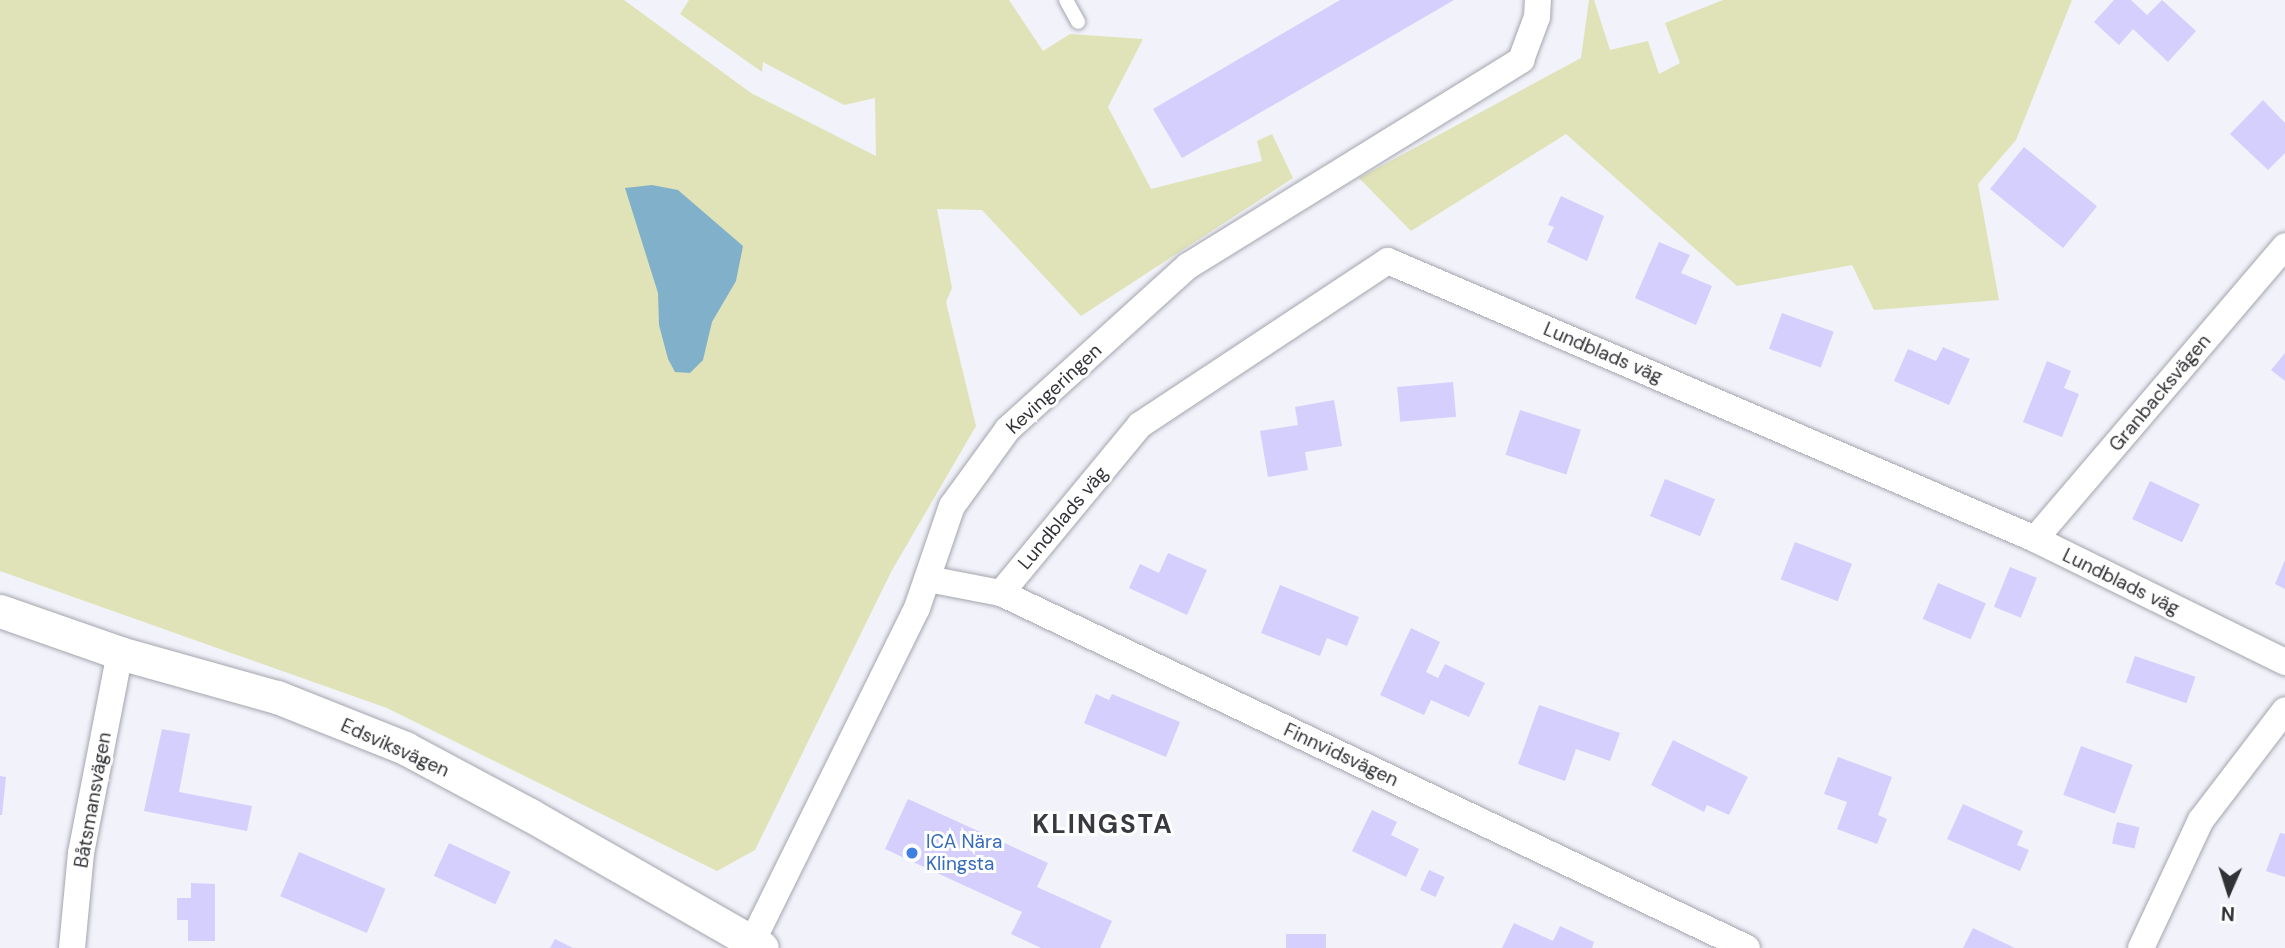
<!DOCTYPE html>
<meta charset="utf-8">
<style>
body{margin:0}
#map{position:relative;width:2285px;height:948px;overflow:hidden;background:#f1f2fa;font-family:"DM Sans",sans-serif}
div>[style]{position:absolute}
[style*='--x']{left:calc(var(--x)*1px);top:calc(var(--y)*1px);width:calc(var(--w)*1px);rotate:calc(var(--a)*1deg)}
.green>*{inset:0;background:#e0e3b7}
.water>*{inset:0;background:#81b1ca}
.building>*{inset:0;background:#d4cffd;transform-origin:0 0}
.roads{filter:drop-shadow(0 0 2px #a4a5ad) drop-shadow(0 0 2px #a4a5ad)}
.service>*{height:14px;margin:-7px;padding:0 7px;transform-origin:7px;border-radius:7px;background:#fff}
.minor>*{height:26px;margin:-13px;padding:0 13px;transform-origin:13px;border-radius:13px;background:#fff}
.tertiary>*{height:33px;margin:-16.5px;padding:0 16.5px;transform-origin:16.5px;border-radius:16.5px;background:#fff}
.dots>*{width:19px;height:19px;translate:-50% -50%;box-sizing:border-box;border:4px solid #fff;border-radius:50%}
span{translate:-50% -50%;white-space:nowrap;text-align:center;line-height:1.15;-webkit-text-stroke:6px #fff;paint-order:stroke}
.street-label{font-size:19px;color:#313235}
.shop-label{font-size:19px;color:#366cbe}
.left{translate:0 -50%;text-align:left}
.district-label{font-size:26px;color:#393a40;font-weight:700;letter-spacing:2px}
.north{position:absolute;left:2194px;top:857px;width:70px;height:70px;-webkit-text-stroke:5px #fff;paint-order:stroke;rotate:183deg;font-size:19px;font-weight:700;line-height:28px;text-align:center;color:#313235}
.north::after{content:'';display:block;margin:auto;width:24px;height:32px;background:#313235;clip-path:polygon(50% 0,100% 100%,50% 72%,0 100%)}
</style>
<div id="map">
<div class="green">
<i style="clip-path:polygon(0 0,624px 0,751px 93px,876px 156px,875px 98px,844px 105px,763px 62px,762px 72px,680px 14px,689px 0,1009px 0,1043px 51px,1070px 34px,1143px 39px,1108px 107px,1151px 189px,1262px 161px,1257px 141px,1272px 134px,1293px 178px,1081px 316px,982px 210px,937px 209px,952px 288px,946px 302px,976px 426px,891px 572px,755px 850px,717px 871px,387px 708px,0 571px)"></i>
<i style="clip-path:polygon(1589px 0,1594px 0,1610px 50px,1648px 41px,1659px 74px,1680px 63px,1665px 23px,1723px 0,2072px 0,2016px 140px,1978px 184px,1999px 300px,1874px 310px,1852px 265px,1737px 286px,1566px 134px,1411px 231px,1359px 178px,1581px 58px)"></i>
</div>
<div class="water">
<i style="clip-path:polygon(652px 185px,678px 190px,743px 246px,736px 281px,712px 322px,703px 360px,690px 373px,675px 372px,668px 359px,659px 325px,658px 293px,625px 188px)"></i>
</div>
<div class="building">
<i style="clip-path:polygon(1340px 0,1454px 0,1182px 158px,1153px 109px)"></i>
<i style="clip-path:polygon(2114px 0,2131px 0,2147px 15px,2162px 0,2196px 31px,2168px 62px,2133px 29px,2119px 45px,2094px 22px)"></i>
<i style="clip-path:polygon(2263px 100px,2285px 123px,2285px 153px,2268px 170px,2230px 134px)"></i>
<i style="left:2024px;top:147px;width:94px;height:54px;rotate:39deg"></i>
<i style="clip-path:polygon(1561px 196px,1604px 216px,1587px 261px,1547px 242px,1554px 227px,1548px 225px)"></i>
<i style="clip-path:polygon(1659px 242px,1690px 255px,1681px 273px,1712px 286px,1696px 325px,1635px 298px)"></i>
<i style="left:1782px;top:313px;width:55px;height:38px;rotate:20deg"></i>
<i style="clip-path:polygon(1943px 347px,1970px 359px,1949px 405px,1894px 381px,1908px 349px,1936px 361px)"></i>
<i style="clip-path:polygon(2285px 353px,2285px 381px,2271px 370px)"></i>
<i style="clip-path:polygon(2047px 361px,2071px 371px,2064px 388px,2079px 394px,2062px 437px,2023px 422px)"></i>
<i style="left:1453px;top:382px;width:35px;height:56px;rotate:85deg"></i>
<i style="clip-path:polygon(1334px 400px,1342px 446px,1305px 452px,1308px 470px,1268px 477px,1260px 431px,1298px 425px,1295px 407px)"></i>
<i style="left:1520px;top:410px;width:64px;height:47px;rotate:18deg"></i>
<i style="left:1665px;top:479px;width:54px;height:40px;rotate:22deg"></i>
<i style="left:2150px;top:481px;width:55px;height:42px;rotate:25deg"></i>
<i style="left:1795px;top:542px;width:61px;height:40px;rotate:21deg"></i>
<i style="clip-path:polygon(1168px 553px,1207px 570px,1187px 615px,1129px 588px,1140px 564px,1159px 573px)"></i>
<i style="clip-path:polygon(2285px 560px,2285px 589px,2275px 584px)"></i>
<i style="left:2010px;top:567px;width:29px;height:43px;rotate:22deg"></i>
<i style="left:1938px;top:583px;width:52px;height:39px;rotate:23deg"></i>
<i style="clip-path:polygon(1280px 585px,1359px 617px,1347px 646px,1327px 638px,1320px 656px,1261px 633px)"></i>
<i style="clip-path:polygon(1411px 628px,1440px 642px,1426px 672px,1438px 678px,1445px 664px,1485px 683px,1469px 717px,1431px 700px,1424px 715px,1380px 695px)"></i>
<i style="left:2135px;top:656px;width:64px;height:28px;rotate:19deg"></i>
<i style="clip-path:polygon(1096px 694px,1109px 700px,1112px 694px,1180px 722px,1166px 757px,1084px 723px)"></i>
<i style="clip-path:polygon(1539px 705px,1620px 733px,1610px 761px,1576px 749px,1565px 781px,1518px 764px)"></i>
<i style="clip-path:polygon(162px 729px,190px 734px,179px 792px,252px 806px,247px 831px,144px 811px)"></i>
<i style="clip-path:polygon(1673px 740px,1748px 777px,1729px 815px,1707px 805px,1704px 812px,1651px 785px)"></i>
<i style="left:2081px;top:746px;width:55px;height:52px;rotate:20deg"></i>
<i style="clip-path:polygon(1838px 757px,1892px 777px,1878px 815px,1887px 819px,1877px 844px,1837px 829px,1847px 802px,1824px 794px)"></i>
<i style="clip-path:polygon(0 776px,6px 777px,2px 815px,0 815px)"></i>
<i style="clip-path:polygon(908px 799px,1048px 863px,1037px 887px,1112px 921px,1100px 948px,1041px 948px,1011px 934px,1022px 912px,885px 849px)"></i>
<i style="clip-path:polygon(1963px 804px,2023px 831px,2017px 845px,2029px 850px,2020px 871px,1947px 839px)"></i>
<i style="clip-path:polygon(1372px 810px,1397px 822px,1391px 835px,1419px 849px,1406px 877px,1352px 851px)"></i>
<i style="left:2117px;top:822px;width:23px;height:22px;rotate:13deg"></i>
<i style="clip-path:polygon(2280px 833px,2285px 834px,2285px 877px,2266px 871px)"></i>
<i style="left:449px;top:843px;width:68px;height:36px;rotate:25deg"></i>
<i style="left:299px;top:852px;width:94px;height:48px;rotate:23deg"></i>
<i style="left:1429px;top:870px;width:17px;height:22px;rotate:24deg"></i>
<i style="clip-path:polygon(191px 883px,215px 884px,215px 941px,188px 941px,188px 920px,177px 920px,177px 898px,191px 898px)"></i>
<i style="clip-path:polygon(1514px 923px,1553px 941px,1560px 926px,1594px 942px,1592px 948px,1502px 948px)"></i>
<i style="clip-path:polygon(1973px 928px,2015px 948px,1963px 948px)"></i>
<i style="left:1286px;top:934px;width:40px;height:14px"></i>
<i style="clip-path:polygon(555px 939px,573px 948px,550px 948px)"></i>
</div>
<div class="roads">
<div class="service">
<i style="--x:1066;--y:0;--w:25;--a:61"></i>
</div>
<div class="minor">
<i style="--x:2035;--y:539;--w:385;--a:-49.5"></i>
<i style="--x:928;--y:579;--w:74;--a:10.9"></i>
<i style="--x:1001;--y:593;--w:826;--a:25.45"></i>
<i style="--x:1001;--y:593;--w:218;--a:-50.4"></i>
<i style="--x:1140;--y:425;--w:297;--a:-33.5"></i>
<i style="--x:1388;--y:261;--w:704;--a:23.25"></i>
<i style="--x:2035;--y:539;--w:279;--a:26.2"></i>
<i style="--x:72;--y:948;--w:95;--a:-84.6"></i>
<i style="--x:81;--y:853;--w:204;--a:-79"></i>
<i style="--x:749;--y:948;--w:379;--a:-63.7"></i>
<i style="--x:917;--y:608;--w:108;--a:-71.1"></i>
<i style="--x:952;--y:506;--w:95;--a:-54"></i>
<i style="--x:1008;--y:429;--w:243;--a:-42.2"></i>
<i style="--x:1188;--y:266;--w:392;--a:-31.7"></i>
<i style="--x:1521;--y:60;--w:46;--a:-69.6"></i>
<i style="--x:1537;--y:17;--w:17;--a:-87"></i>
<i style="--x:2141;--y:948;--w:141;--a:-64.9"></i>
<i style="--x:2201;--y:820;--w:138;--a:-52.6"></i>
</div>
<div class="tertiary">
<i style="--x:0;--y:611;--w:127;--a:19.3"></i>
<i style="--x:120;--y:653;--w:163;--a:15.7"></i>
<i style="--x:277;--y:697;--w:138;--a:21.7"></i>
<i style="--x:405;--y:748;--w:142;--a:28.2"></i>
<i style="--x:530;--y:815;--w:267;--a:29.8"></i>
</div>
</div>
<div class="dots">
<i style="left:912px;top:853px;background:#3f7fe0"></i>
</div>
<div class="street-label">
<span style="left:1603px;top:353px;rotate:23deg">Lundblads väg</span>
<span style="left:1054px;top:389px;rotate:-43deg">Kevingeringen</span>
<span style="left:2160px;top:393px;rotate:-50deg">Granbacksvägen</span>
<span style="left:1063px;top:518px;rotate:-50deg">Lundblads väg</span>
<span style="left:2121px;top:582px;rotate:26deg">Lundblads väg</span>
<span style="left:395px;top:748px;rotate:24deg">Edsviksvägen</span>
<span style="left:1341px;top:755px;rotate:25deg">Finnvidsvägen</span>
<span style="left:93px;top:800px;rotate:-80deg">Båtsmansvägen</span>
</div>
<div class="shop-label">
<span class="left" style="left:926px;top:853px">ICA Nära<br>Klingsta</span>
</div>
<div class="district-label">
<span style="left:1103px;top:825px">KLINGSTA</span>
</div>
<div class="north">N</div>
</div>
